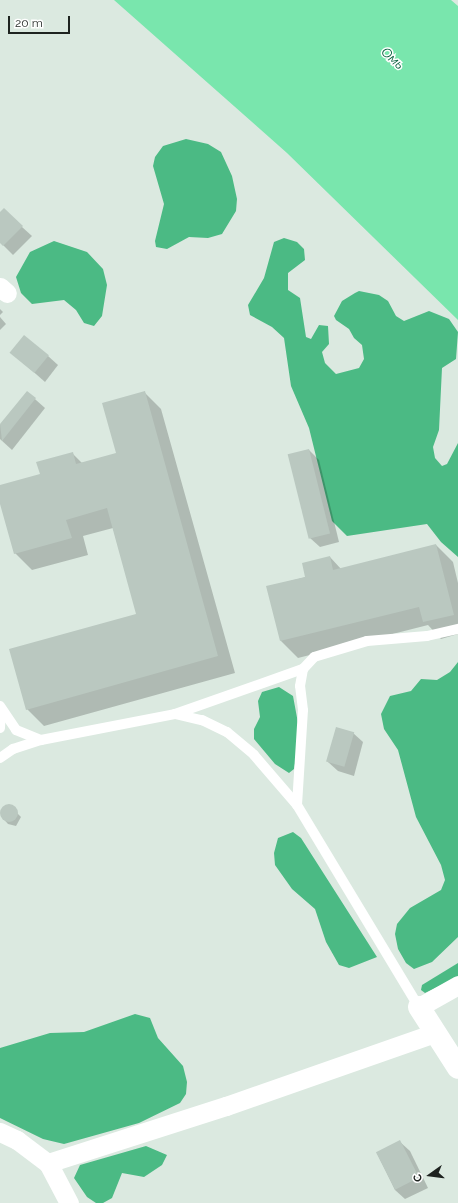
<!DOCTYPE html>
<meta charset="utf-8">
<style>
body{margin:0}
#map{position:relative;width:458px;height:1203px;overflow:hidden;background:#dbe9e0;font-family:Raleway,sans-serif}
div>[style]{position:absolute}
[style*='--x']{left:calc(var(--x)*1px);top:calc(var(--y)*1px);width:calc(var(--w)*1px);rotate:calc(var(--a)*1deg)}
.forest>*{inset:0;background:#4bba84}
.water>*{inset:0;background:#79e6ad}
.shadow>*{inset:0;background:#0003}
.building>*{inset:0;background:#bac8c0;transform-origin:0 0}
.round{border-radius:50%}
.lane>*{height:10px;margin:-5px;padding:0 5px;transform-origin:5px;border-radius:5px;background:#fff}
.street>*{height:19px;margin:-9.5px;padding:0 9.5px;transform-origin:9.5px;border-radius:9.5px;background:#fff}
.secondary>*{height:22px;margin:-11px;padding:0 11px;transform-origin:11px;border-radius:11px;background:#fff}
span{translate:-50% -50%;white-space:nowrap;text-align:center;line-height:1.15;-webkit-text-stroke:3px #fff;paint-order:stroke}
.water-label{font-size:13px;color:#08603d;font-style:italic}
.north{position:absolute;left:410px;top:1155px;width:40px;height:40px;-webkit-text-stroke:3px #fff;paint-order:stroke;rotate:256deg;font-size:11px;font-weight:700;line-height:16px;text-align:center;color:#1e2320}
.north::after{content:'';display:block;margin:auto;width:14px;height:18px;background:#1e2320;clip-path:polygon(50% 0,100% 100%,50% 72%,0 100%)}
.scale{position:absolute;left:8px;top:16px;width:62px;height:18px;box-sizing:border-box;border:2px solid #1e2320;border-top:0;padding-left:5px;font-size:12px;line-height:14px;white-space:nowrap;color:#1e2320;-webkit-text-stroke:3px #fff;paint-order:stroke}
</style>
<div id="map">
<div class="forest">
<i style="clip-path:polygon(186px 139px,208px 144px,221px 152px,232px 176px,237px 199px,236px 211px,222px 234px,208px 238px,189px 237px,167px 249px,156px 247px,155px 241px,164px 204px,153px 166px,155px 157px,163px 146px)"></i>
<i style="clip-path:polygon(284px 238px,297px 242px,304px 249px,305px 260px,288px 273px,288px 290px,300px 298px,306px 337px,311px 339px,319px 325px,328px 326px,329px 344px,322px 352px,325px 363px,336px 374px,359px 368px,364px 359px,362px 345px,354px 338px,349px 329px,336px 320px,334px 316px,342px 301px,355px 293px,359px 291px,379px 295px,388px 301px,396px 316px,404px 321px,429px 311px,449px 319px,458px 332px,456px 359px,442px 368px,439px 430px,433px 447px,435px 458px,442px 466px,447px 464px,458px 443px,458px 557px,441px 542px,427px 524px,347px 536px,332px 521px,309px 428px,291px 386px,284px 338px,272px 327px,250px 315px,248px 305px,264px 278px,274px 242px)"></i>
<i style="clip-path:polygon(54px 241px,87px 252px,103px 269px,107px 285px,102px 316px,94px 326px,84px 323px,76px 310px,64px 300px,32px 304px,21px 293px,16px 277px,30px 252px)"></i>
<i style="clip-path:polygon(458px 662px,458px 937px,432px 962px,414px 969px,406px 963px,398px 949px,395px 934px,397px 924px,410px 908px,441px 890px,445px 880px,441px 865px,416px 817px,398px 750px,384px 729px,381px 714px,390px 696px,411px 691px,421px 679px,437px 680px,450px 672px)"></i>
<i style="clip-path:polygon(279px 687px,293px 696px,298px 723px,299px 742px,294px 769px,289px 773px,275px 764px,254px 739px,254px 729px,260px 717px,258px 701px,262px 692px)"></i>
<i style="clip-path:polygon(293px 832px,301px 838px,377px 957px,349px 968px,339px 965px,326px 942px,315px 909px,292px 889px,275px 865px,274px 853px,278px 838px)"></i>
<i style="clip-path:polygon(458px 963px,458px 977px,425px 993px,421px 990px,422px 985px)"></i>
<i style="clip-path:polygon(135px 1014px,150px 1018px,158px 1038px,183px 1066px,187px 1082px,186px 1094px,180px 1103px,139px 1123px,64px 1144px,43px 1139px,0 1118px,0 1048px,50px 1033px,84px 1032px)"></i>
<i style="clip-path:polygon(146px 1146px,167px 1155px,162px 1165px,144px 1177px,122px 1173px,112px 1198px,103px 1203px,96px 1203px,87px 1197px,74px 1178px,80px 1165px)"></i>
</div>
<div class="water">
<i style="clip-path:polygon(114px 0,451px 0,458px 6px,458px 320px,287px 153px)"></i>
</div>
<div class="shadow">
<i style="clip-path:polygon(0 213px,22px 227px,32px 236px,13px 255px,0 242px)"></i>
<i style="clip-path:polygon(0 309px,3px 312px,0 315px)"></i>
<i style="clip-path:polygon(0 317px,6px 324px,0 330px)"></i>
<i style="clip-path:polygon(12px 353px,48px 356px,58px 365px,45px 382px)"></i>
<i style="clip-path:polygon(27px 392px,45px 408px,12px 450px,0 439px,0 425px)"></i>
<i style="clip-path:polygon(144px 392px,161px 409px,235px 673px,44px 726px,27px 709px,138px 614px,113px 528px,83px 536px,88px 555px,32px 570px,15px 553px,0 500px,0 486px,41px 475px,72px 453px,82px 463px,117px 454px)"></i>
<i style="clip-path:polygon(309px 450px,319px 460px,339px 542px,320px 547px,310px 538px)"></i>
<i style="clip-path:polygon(436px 545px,453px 562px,458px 583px,458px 634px,441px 639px,428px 625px,298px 658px,281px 641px,267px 587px,306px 577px,330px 557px,341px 569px)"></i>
<i style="clip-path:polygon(353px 733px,363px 742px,354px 776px,338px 771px,328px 762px)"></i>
<i style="clip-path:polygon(6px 806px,10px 806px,21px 817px,16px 826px,8px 824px,1px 816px)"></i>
<i style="clip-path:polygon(400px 1142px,410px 1151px,428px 1188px,405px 1199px,395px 1190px,377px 1153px)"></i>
</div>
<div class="building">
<i style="clip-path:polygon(4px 208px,23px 226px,3px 246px,0 243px,0 212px)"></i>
<i style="left:24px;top:335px;width:32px;height:23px;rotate:39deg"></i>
<i style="clip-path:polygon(27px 391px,36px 398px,2px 441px,0 424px)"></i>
<i style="clip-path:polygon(145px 391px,218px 656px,26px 710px,9px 649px,136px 614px,107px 508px,66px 520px,72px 538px,14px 554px,0 504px,0 485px,40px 474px,36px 462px,73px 452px,76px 464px,116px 453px,102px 403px)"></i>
<i style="left:309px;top:449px;width:87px;height:22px;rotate:76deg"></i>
<i style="clip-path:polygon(436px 544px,454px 615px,423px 622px,419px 607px,280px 641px,266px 586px,305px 577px,302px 563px,330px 556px,333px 570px)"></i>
<i style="left:336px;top:727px;width:19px;height:36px;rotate:16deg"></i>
<i class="round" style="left:0;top:804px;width:18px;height:18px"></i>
<i style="left:400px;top:1140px;width:42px;height:27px;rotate:63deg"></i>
</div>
<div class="lane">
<i style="--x:0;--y:706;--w:29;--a:56"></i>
<i style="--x:16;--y:730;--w:27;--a:22"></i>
<i style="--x:41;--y:740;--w:136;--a:-11"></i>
<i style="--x:175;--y:714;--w:28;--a:13"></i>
<i style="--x:202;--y:720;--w:28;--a:26"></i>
<i style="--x:227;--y:732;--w:35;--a:40"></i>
<i style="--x:254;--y:755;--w:66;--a:49.3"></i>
<i style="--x:297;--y:805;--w:236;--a:58.9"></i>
<i style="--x:175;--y:714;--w:136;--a:-19.4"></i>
<i style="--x:0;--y:728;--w:19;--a:-87"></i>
<i style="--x:0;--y:758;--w:16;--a:-35"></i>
<i style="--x:13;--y:749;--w:29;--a:-18"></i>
<i style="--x:297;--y:805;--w:95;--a:-86.4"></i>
<i style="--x:303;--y:710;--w:24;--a:-97"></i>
<i style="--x:300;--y:686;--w:17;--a:-80"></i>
<i style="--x:303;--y:669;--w:16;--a:-47"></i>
<i style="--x:314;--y:657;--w:55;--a:-16.8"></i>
<i style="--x:367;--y:641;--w:60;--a:-4.8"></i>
<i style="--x:427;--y:636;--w:32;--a:-13"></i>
</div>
<div class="street">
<i style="--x:0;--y:287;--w:9;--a:41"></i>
<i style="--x:419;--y:1007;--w:45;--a:-29.4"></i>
<i style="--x:0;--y:1132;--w:19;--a:25"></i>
<i style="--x:17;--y:1140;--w:39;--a:37"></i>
<i style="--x:48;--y:1163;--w:45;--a:62.3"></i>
<i style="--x:48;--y:1163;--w:187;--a:-17.8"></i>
<i style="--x:226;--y:1106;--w:221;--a:-19.3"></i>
</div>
<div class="secondary">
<i style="--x:419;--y:1007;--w:72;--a:57.4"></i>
</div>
<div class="water-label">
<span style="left:392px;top:59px;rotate:42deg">Омь</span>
</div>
<div class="north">С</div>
<div class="scale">20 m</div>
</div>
